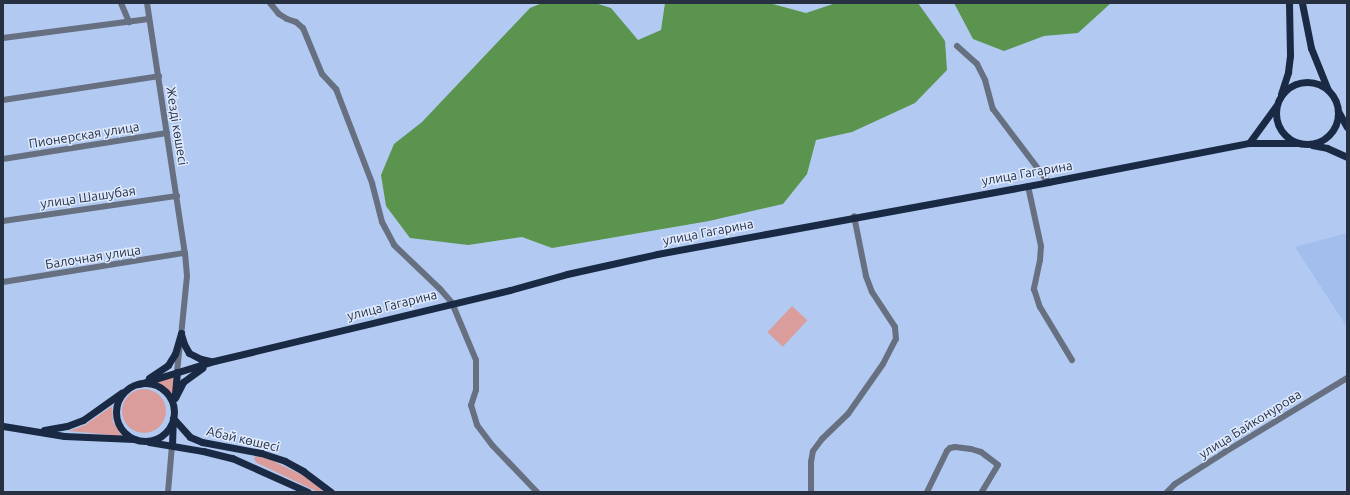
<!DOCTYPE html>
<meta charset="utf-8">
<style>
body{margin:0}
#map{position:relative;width:1350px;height:495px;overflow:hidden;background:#b2caf2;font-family:Ubuntu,sans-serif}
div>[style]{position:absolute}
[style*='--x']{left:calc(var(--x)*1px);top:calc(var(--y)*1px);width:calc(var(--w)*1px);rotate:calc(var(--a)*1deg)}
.built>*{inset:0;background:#a2beec}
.green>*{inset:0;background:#da9d9c;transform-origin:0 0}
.round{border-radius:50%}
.water>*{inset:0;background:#5a944e}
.minor>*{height:6px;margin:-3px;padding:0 3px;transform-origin:3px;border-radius:3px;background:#677081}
.major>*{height:7px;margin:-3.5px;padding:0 3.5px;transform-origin:3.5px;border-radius:3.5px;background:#1a2a44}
.major>.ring{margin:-3.5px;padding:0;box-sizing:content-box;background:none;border:7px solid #1a2a44;border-radius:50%}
span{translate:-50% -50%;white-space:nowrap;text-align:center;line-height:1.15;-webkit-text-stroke:3px #deeaff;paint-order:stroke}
.street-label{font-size:13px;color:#273040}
.frame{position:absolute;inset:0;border:4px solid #273040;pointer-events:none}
</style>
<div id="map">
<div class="built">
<i style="clip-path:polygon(1347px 233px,1347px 327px,1295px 247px)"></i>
</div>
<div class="green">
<i style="left:792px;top:306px;width:21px;height:36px;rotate:43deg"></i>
<i style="clip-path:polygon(174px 377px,173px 396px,155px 381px)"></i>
<i class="round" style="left:122px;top:389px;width:44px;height:44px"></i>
<i style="clip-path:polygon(112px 406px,113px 422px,122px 436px,69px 431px,85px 425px)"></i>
<i style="clip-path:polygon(255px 456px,267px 458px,308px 478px,322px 490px,322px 492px,318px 492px,257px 463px,254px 459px)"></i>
</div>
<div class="water">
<i style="clip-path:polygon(542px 3px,595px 3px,611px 8px,638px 40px,661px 30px,665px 3px,769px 3px,806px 13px,836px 3px,918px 3px,945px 41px,947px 70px,915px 103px,852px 132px,816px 140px,807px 174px,783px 204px,709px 221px,552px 248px,522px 237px,468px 245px,410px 238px,386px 206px,381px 175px,394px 144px,422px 122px,530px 8px)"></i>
<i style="clip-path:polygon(954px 3px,1111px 3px,1078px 33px,1044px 36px,1004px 51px,973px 39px)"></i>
</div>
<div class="minor">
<i style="--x:121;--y:3;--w:21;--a:67"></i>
<i style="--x:147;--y:3;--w:253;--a:81.4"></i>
<i style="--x:185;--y:253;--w:23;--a:85"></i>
<i style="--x:187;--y:276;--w:60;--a:95.7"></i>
<i style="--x:270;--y:3;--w:14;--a:51"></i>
<i style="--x:279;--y:14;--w:9;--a:32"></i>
<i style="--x:287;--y:19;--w:9;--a:18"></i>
<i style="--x:296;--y:22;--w:9;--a:41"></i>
<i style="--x:303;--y:28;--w:50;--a:67.6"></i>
<i style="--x:322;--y:74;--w:21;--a:47"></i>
<i style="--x:336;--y:89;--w:101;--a:69"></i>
<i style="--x:372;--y:183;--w:40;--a:75.6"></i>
<i style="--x:382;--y:222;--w:26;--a:62"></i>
<i style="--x:394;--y:245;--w:64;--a:43.7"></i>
<i style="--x:440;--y:289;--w:18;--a:49"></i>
<i style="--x:452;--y:303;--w:62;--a:67.2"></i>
<i style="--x:476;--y:360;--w:30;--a:90"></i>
<i style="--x:476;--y:390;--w:16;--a:108"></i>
<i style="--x:471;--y:405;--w:21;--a:73"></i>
<i style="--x:477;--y:425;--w:26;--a:53"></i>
<i style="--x:493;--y:446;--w:64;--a:46.3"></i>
<i style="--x:3;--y:38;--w:147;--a:-7.4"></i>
<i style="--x:957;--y:46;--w:27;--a:42"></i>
<i style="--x:977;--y:64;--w:18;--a:63"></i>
<i style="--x:985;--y:80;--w:30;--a:75"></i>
<i style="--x:993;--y:109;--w:91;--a:53"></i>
<i style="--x:3;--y:100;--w:158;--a:-8.7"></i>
<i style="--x:3;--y:159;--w:166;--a:-9"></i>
<i style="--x:1028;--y:186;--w:61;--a:77.8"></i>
<i style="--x:1041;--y:246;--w:14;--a:94"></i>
<i style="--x:1040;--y:260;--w:30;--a:102"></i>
<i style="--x:1034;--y:289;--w:19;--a:72"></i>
<i style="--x:1040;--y:307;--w:62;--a:58.9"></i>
<i style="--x:3;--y:221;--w:176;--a:-8.2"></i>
<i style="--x:3;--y:282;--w:184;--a:-9.1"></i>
<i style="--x:177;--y:372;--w:27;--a:-84"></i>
<i style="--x:168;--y:492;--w:47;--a:-85.1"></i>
<i style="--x:811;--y:492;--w:30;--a:-90"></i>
<i style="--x:811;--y:462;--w:11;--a:-80"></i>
<i style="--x:813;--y:451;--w:15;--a:-53"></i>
<i style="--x:822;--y:439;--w:36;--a:-44"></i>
<i style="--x:848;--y:414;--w:61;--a:-55"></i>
<i style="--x:883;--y:364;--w:28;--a:-63"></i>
<i style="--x:896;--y:339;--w:12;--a:-95"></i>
<i style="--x:895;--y:327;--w:42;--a:-123.3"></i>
<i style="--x:872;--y:292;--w:17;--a:-111"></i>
<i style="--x:866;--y:276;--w:61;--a:-101.3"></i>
<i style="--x:927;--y:492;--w:46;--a:-64"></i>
<i style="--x:947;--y:451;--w:4;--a:-45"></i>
<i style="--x:950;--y:448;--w:5;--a:-11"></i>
<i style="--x:955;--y:447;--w:16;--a:7"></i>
<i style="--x:971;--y:449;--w:10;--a:17"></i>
<i style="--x:981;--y:452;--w:21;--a:37"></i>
<i style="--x:998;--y:465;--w:31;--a:121"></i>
<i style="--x:1167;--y:492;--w:11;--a:-45"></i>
<i style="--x:1175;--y:484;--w:59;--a:-32.6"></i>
<i style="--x:1225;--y:452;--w:143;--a:-31.2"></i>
</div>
<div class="major">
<i style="--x:1302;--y:3;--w:46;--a:78.7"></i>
<i style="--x:1311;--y:48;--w:45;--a:68"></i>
<i class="ring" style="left:1276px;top:82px;width:55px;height:55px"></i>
<i style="--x:1281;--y:94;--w:23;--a:-72"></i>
<i style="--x:1288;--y:72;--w:17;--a:-83"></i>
<i style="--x:1290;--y:55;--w:52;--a:-91.1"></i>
<i style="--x:1338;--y:111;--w:18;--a:61"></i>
<i style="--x:1249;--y:143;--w:46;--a:-53.9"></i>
<i style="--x:1312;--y:145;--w:15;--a:11"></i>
<i style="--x:1327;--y:148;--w:22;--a:24"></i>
<i style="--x:181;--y:334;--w:10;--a:73"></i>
<i style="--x:184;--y:344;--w:10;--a:61"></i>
<i style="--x:189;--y:353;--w:13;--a:27"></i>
<i style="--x:201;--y:359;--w:9;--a:13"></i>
<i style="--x:149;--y:378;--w:23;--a:-34"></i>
<i style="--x:168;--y:365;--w:13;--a:-58"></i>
<i style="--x:175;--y:354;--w:22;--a:-74"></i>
<i class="ring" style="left:116px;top:383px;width:51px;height:51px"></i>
<i style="--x:139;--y:384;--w:78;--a:-17"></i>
<i style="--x:214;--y:361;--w:304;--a:-13.5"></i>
<i style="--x:510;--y:290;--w:59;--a:-15.7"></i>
<i style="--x:567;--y:274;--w:92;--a:-12.5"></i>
<i style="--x:657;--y:254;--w:398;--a:-10.4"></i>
<i style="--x:1048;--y:182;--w:205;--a:-11"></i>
<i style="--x:1249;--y:143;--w:50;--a:0"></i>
<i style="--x:175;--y:394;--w:22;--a:-85"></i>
<i style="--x:175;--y:398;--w:18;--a:-63"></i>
<i style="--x:183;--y:382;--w:24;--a:-36"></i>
<i style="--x:173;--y:418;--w:25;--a:48"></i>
<i style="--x:190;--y:437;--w:13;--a:23"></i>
<i style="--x:202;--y:442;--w:60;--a:10.6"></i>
<i style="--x:261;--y:453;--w:25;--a:18"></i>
<i style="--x:285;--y:461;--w:21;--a:29"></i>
<i style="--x:303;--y:471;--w:35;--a:37"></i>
<i style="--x:3;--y:426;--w:62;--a:9.3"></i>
<i style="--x:64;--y:436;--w:70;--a:2.5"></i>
<i style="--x:44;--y:430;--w:23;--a:-10"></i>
<i style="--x:67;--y:426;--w:17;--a:-21"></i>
<i style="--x:83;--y:420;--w:47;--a:-35.4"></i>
<i style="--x:149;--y:442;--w:55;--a:9.5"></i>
<i style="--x:203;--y:451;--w:30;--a:14"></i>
<i style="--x:232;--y:458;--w:83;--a:24.1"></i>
<i style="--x:172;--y:445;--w:23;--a:-88"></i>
</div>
<div class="street-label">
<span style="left:177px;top:126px;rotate:81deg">Жезді көшесі</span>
<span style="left:84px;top:135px;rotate:-9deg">Пионерская улица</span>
<span style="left:1027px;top:173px;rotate:-10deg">улица Гагарина</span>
<span style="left:88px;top:197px;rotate:-8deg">улица Шашубая</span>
<span style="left:708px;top:232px;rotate:-11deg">улица Гагарина</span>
<span style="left:93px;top:257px;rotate:-9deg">Балочная улица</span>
<span style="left:392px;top:305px;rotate:-14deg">улица Гагарина</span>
<span style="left:1250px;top:424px;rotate:-32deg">улица Байконурова</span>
<span style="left:243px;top:439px;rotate:13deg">Абай көшесі</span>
</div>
<div class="frame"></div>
</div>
